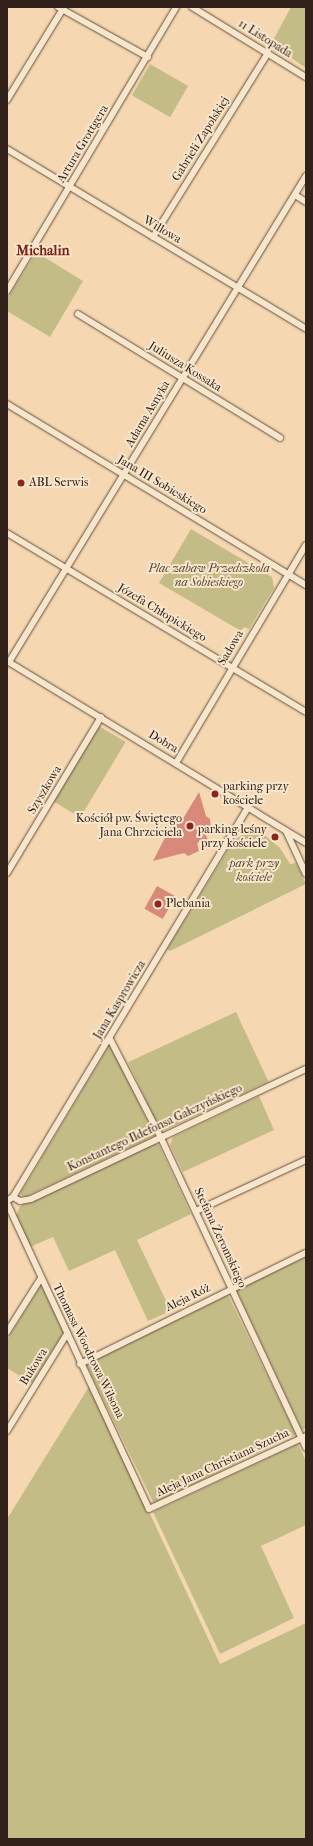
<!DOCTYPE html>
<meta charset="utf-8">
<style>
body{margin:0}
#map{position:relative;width:313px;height:1846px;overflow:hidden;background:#f5d8b1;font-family:"IM FELL French Canon",serif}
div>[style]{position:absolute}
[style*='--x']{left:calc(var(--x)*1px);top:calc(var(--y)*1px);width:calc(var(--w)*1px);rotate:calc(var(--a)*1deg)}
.green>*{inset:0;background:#c4bc86;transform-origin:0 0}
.building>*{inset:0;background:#d98979;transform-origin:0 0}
.roads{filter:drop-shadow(0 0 1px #634f40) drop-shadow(0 0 1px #634f40)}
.minor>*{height:6px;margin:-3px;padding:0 3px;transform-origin:3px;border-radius:3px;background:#f8e6cc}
.dots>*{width:11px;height:11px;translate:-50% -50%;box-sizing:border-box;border:2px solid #f8e6cc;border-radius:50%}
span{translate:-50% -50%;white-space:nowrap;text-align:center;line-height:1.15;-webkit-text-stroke:4px #f8e6cc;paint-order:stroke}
.street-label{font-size:12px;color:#32211a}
.poi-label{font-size:12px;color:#32211a}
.left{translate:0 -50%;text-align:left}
.right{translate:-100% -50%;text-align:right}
.park-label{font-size:12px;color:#564835;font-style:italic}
.quarter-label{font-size:14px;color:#7a1f14;font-weight:700}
.frame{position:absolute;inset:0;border:8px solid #32211a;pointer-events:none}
</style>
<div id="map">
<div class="green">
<i style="clip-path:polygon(291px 7px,306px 7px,306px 68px,271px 44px)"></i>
<i style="left:150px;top:64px;width:44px;height:36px;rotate:30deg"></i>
<i style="clip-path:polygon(36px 252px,83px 281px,50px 337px,7px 311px,7px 299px)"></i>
<i style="clip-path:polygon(191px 529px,272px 577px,274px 588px,249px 629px,244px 627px,241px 631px,159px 583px)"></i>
<i style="left:99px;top:726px;width:31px;height:88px;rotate:31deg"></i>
<i style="clip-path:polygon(262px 833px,280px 848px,290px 864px,296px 863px,306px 884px,170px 951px,167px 949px,234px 840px,244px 834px)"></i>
<i style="left:236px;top:1012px;width:77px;height:119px;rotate:65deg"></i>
<i style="clip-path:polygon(110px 1044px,155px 1136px,25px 1197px,20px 1194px)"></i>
<i style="clip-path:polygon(259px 1096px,274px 1130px,183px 1172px,170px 1145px,173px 1137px)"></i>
<i style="clip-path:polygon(154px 1143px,159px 1145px,191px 1214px,137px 1240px,171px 1311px,148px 1321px,115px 1250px,69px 1271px,53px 1237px,30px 1247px,16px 1216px,20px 1206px)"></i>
<i style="clip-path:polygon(306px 1257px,306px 1428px,302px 1430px,236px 1289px)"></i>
<i style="clip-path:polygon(41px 1285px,64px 1332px,32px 1383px,7px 1368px,7px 1340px)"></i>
<i style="left:228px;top:1295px;width:155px;height:158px;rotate:64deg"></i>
<i style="clip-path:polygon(90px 1385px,220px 1664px,306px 1623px,306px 1839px,7px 1839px,7px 1519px)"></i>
<i style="clip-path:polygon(298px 1444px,306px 1461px,306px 1525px,261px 1546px,294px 1618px,220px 1654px,153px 1512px)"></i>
</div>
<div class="building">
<i style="clip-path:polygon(199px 792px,206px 816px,210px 819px,211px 831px,205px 832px,208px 841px,197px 843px,199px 851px,188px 856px,184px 853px,153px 861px,173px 822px,184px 817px)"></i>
<i style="left:157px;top:886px;width:21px;height:26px;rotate:29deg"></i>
</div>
<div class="roads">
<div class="minor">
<i style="--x:58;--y:7;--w:103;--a:29.1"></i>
<i style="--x:192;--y:7;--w:134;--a:31.6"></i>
<i style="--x:7;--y:100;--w:109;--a:-58.5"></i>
<i style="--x:7;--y:149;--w:349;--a:31"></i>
<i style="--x:295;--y:195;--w:13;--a:32"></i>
<i style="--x:153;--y:237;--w:217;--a:-58"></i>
<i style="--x:7;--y:291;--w:330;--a:-59.2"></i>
<i style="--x:78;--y:314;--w:237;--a:31.5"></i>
<i style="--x:7;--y:404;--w:350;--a:31.2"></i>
<i style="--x:7;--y:533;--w:348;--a:30.9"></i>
<i style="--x:7;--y:661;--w:350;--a:31.3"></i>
<i style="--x:9;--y:662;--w:570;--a:-58.57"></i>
<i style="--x:176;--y:763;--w:254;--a:-59.2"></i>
<i style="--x:286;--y:831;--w:47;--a:65.1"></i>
<i style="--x:7;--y:873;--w:182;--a:-58.9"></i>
<i style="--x:110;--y:1039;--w:111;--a:62.7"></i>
<i style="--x:161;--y:1138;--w:342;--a:64.9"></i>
<i style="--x:13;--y:1197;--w:8;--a:30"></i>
<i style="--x:20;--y:1201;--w:11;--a:-10"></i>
<i style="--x:31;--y:1199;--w:304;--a:-25.3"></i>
<i style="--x:7;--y:1201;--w:7;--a:-34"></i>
<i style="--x:13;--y:1197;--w:455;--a:-58.9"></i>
<i style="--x:7;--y:1203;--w:337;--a:65.1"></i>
<i style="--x:149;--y:1509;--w:173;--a:-24.9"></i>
<i style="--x:196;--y:1211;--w:121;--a:-24.9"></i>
<i style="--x:7;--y:1332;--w:64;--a:-57.8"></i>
<i style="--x:80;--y:1364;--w:252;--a:-26.2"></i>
<i style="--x:7;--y:1431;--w:114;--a:-58.3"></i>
</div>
</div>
<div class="dots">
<i style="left:21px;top:483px;background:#8f2418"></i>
<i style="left:215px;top:794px;background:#8f2418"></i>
<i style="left:190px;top:826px;background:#8f2418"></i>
<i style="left:275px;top:837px;background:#8f2418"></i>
<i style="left:158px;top:904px;background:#8f2418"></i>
</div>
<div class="street-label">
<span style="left:265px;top:39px;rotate:32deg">11 Listopada</span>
<span style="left:201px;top:139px;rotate:-58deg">Gabrieli Zapolskiej</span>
<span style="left:83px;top:144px;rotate:-59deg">Artura Grottgera</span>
<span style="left:162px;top:230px;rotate:31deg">Willowa</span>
<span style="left:185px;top:367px;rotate:32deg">Juliusza Kossaka</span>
<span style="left:148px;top:414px;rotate:-59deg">Adama Asnyka</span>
<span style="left:162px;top:485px;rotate:31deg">Jana III Sobieskiego</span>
<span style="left:162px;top:613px;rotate:31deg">Józefa Chłopickiego</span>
<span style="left:231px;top:648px;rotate:-59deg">Sadowa</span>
<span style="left:163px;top:742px;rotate:31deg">Dobra</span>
<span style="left:45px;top:790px;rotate:-59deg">Szyszkowa</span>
<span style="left:120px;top:1000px;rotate:-59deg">Jana Kasprowicza</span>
<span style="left:155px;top:1128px;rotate:-25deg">Konstantego Ildefonsa Gałczyńskiego</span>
<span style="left:220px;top:1238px;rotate:65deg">Stefana Żeromskiego</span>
<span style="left:188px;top:1298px;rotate:-26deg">Aleja Róż</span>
<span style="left:88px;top:1351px;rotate:64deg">Thomasa Woodrowa Wilsona</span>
<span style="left:34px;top:1367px;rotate:-58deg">Bukowa</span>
<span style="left:223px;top:1463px;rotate:-25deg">Aleja Jana Christiana Szucha</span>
</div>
<div class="poi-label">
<span class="left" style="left:29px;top:483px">ABL Serwis</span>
<span class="left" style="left:223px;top:794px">parking przy<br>kościele</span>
<span class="right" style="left:182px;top:826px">Kościół pw. Świętego<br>Jana Chrzciciela</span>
<span class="right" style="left:267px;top:837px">parking leśny<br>przy kościele</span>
<span class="left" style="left:166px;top:904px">Plebania</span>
</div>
<div class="park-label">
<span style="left:209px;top:576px">Plac zabaw Przedszkola<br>na Sobieskiego</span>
<span style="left:254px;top:871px">park przy<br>kościele</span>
</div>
<div class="quarter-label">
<span style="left:43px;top:251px">Michalin</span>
</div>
<div class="frame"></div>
</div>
